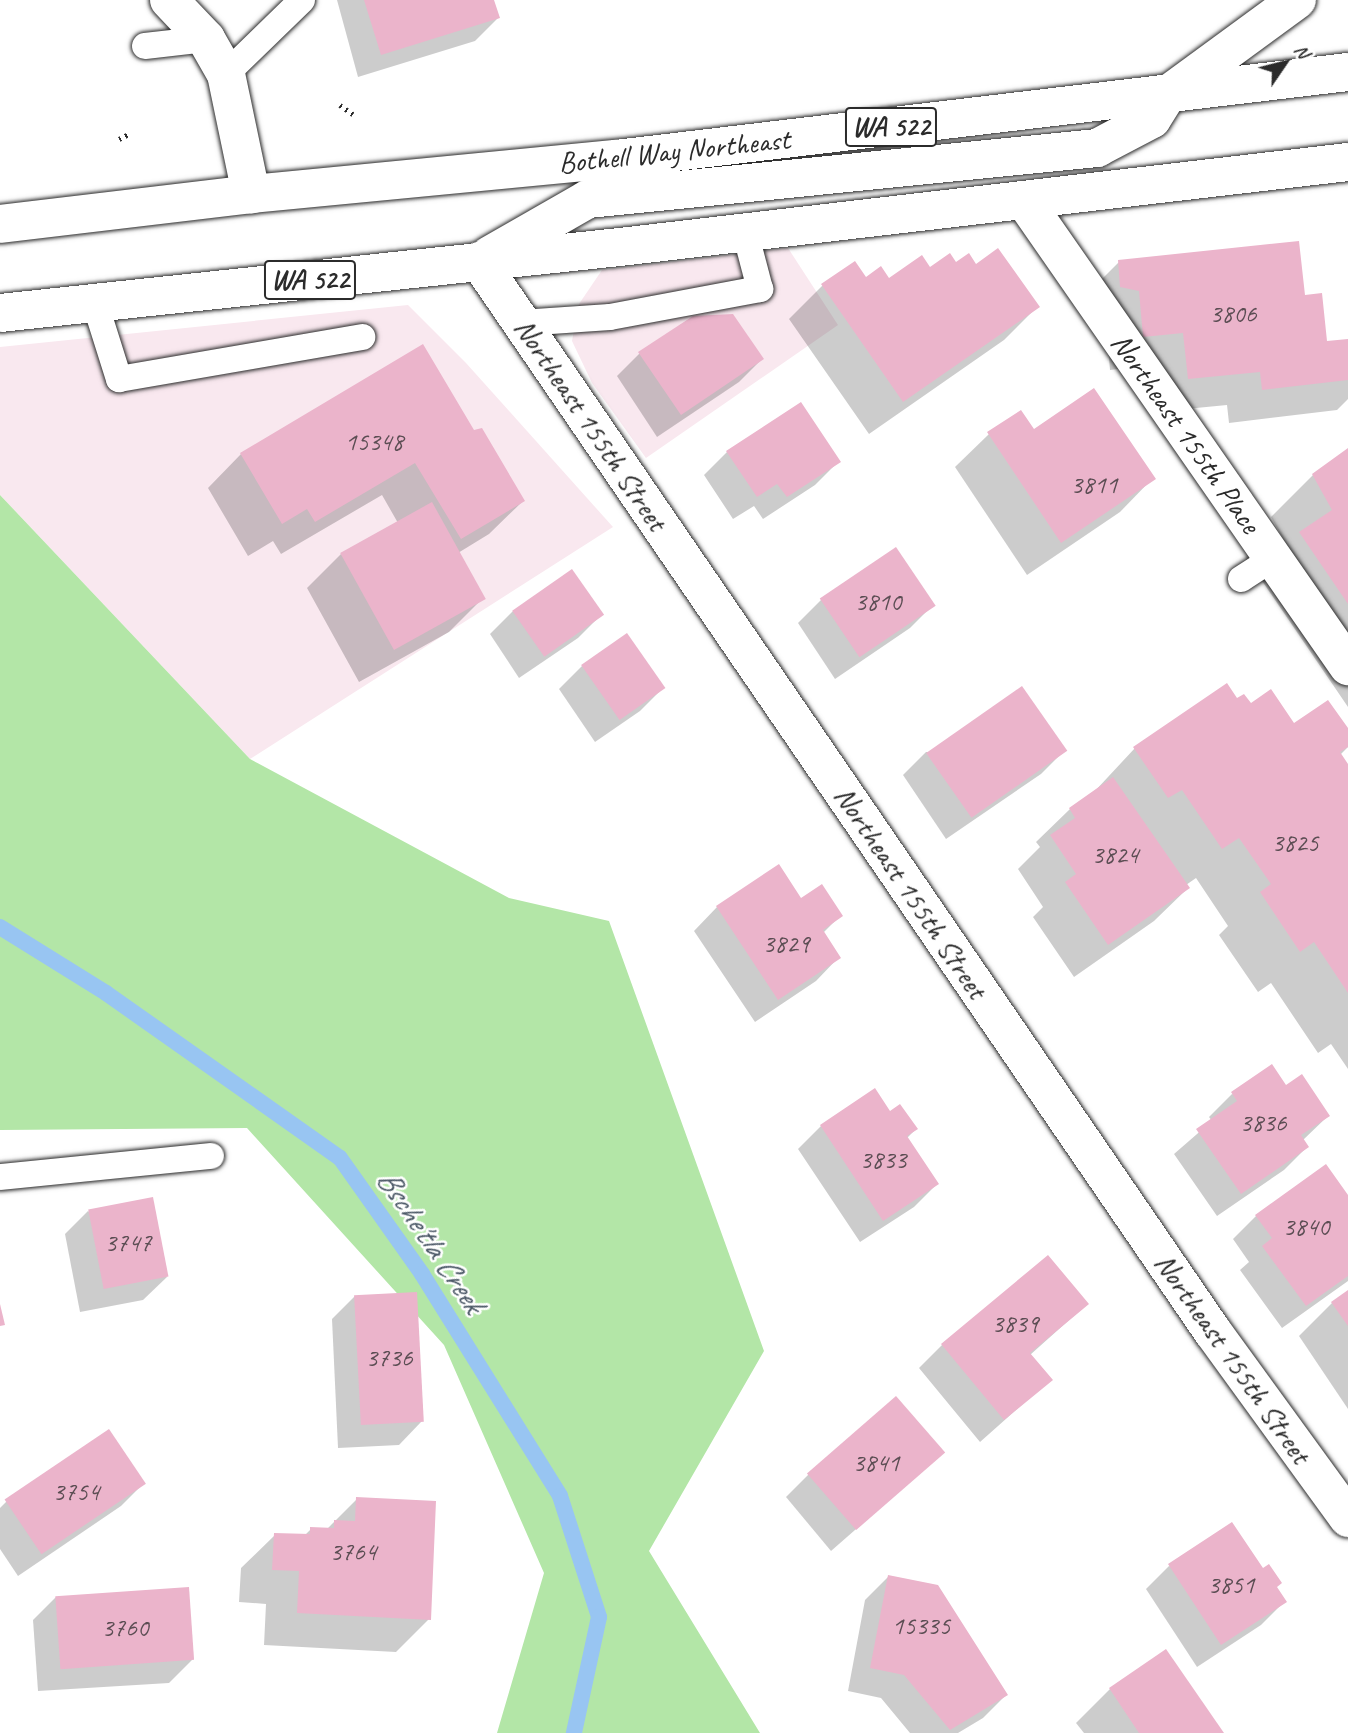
<!DOCTYPE html>
<style>
body{margin:0}
#map{position:relative;width:1348px;height:1733px;overflow:hidden;background:#fff;font-family:Caveat,sans-serif}
div>[style]{position:absolute}
[style*='--x']{left:calc(var(--x)*1px);top:calc(var(--y)*1px);width:calc(var(--w)*1px);rotate:calc(var(--a)*1deg)}
.built>*{inset:0;background:#f9e8ef}
.green>*{inset:0;background:#b3e6a7}
.shadow>*{inset:0;background:#0003}
.stream>*{height:16px;margin:-8px;padding:0 8px;transform-origin:8px;border-radius:8px;background:#98c5f2}
.building>*{inset:0;background:#ebb4cb;transform-origin:0 0}
.path>*{height:4.5px;margin-top:-2.25px;transform-origin:0;background:repeating-linear-gradient(90deg,#2b2b2b 0 2px,transparent 0 7px)}
.roads{filter:drop-shadow(0 0 2px #2b2b2b) drop-shadow(0 0 2px #2b2b2b)}
.lane>*{height:26px;margin:-13px;padding:0 13px;transform-origin:13px;border-radius:13px;background:#fff}
.street>*{height:38px;margin:-19px;padding:0 19px;transform-origin:19px;border-radius:19px;background:#fff}
.primary>*{height:38px;margin:-19px;padding:0 19px;transform-origin:19px;border-radius:19px;background:#fff}
span{translate:-50% -50%;white-space:nowrap;text-align:center;line-height:1.15;-webkit-text-stroke:5px #fff;paint-order:stroke}
.number-label{font-size:26px;color:#5b4d53}
.number-label span{-webkit-text-stroke-width:0}
.shield-label span{padding:2px 5px;background:#fff;border:2px solid;border-radius:5px;-webkit-text-stroke-width:0}
.shield-label{font-size:28px;color:#2b2b2b;font-weight:700}
.street-label{font-size:30px;color:#2b2b2b}
.water-label{font-size:32px;color:#4c5967;font-style:italic}
.north{position:absolute;left:1250px;top:28px;width:70px;height:70px;-webkit-text-stroke:5px #fff;paint-order:stroke;rotate:55deg;font-size:19px;font-weight:700;line-height:28px;text-align:center;color:#2b2b2b}
.north::after{content:'';display:block;margin:auto;width:24px;height:32px;background:#2b2b2b;clip-path:polygon(50% 0,100% 100%,50% 72%,0 100%)}
</style>
<div id="map">
<div class="built">
<i style="clip-path:polygon(788px 248px,838px 325px,646px 458px,592px 383px,572px 341px,579px 304px,602px 270px)"></i>
<i style="clip-path:polygon(408px 305px,466px 363px,613px 527px,250px 759px,0 495px,0 347px)"></i>
</div>
<div class="green">
<i style="clip-path:polygon(0 495px,250px 759px,509px 898px,609px 921px,764px 1351px,649px 1551px,760px 1733px,497px 1733px,544px 1573px,444px 1345px,247px 1128px,0 1130px)"></i>
</div>
<div class="shadow">
<i style="clip-path:polygon(337px 0,492px 0,498px 18px,475px 41px,358px 77px)"></i>
<i style="clip-path:polygon(1119px 262px,1304px 297px,1326px 343px,1348px 341px,1348px 399px,1337px 410px,1229px 423px,1227px 405px,1155px 412px,1150px 365px,1110px 370px,1106px 324px,1085px 296px)"></i>
<i style="clip-path:polygon(854px 263px,865px 279px,889px 280px,955px 265px,976px 266px,1037px 307px,1004px 340px,869px 434px,789px 319px,822px 286px)"></i>
<i style="clip-path:polygon(640px 353px,762px 359px,739px 382px,657px 437px,617px 376px)"></i>
<i style="clip-path:polygon(473px 432px,523px 501px,489px 534px,458px 553px,483px 598px,449px 632px,359px 682px,307px 588px,341px 554px,398px 523px,382px 495px,281px 554px,273px 541px,248px 556px,208px 488px,241px 454px)"></i>
<i style="clip-path:polygon(1033px 432px,1153px 478px,1120px 512px,1027px 575px,955px 467px,989px 434px)"></i>
<i style="clip-path:polygon(1348px 450px,1348px 707px,1258px 575px,1287px 546px,1271px 517px,1313px 475px)"></i>
<i style="clip-path:polygon(727px 452px,838px 462px,815px 485px,763px 519px,754px 506px,733px 519px,704px 475px)"></i>
<i style="clip-path:polygon(895px 550px,933px 605px,910px 628px,835px 679px,798px 623px,821px 600px)"></i>
<i style="clip-path:polygon(513px 611px,601px 615px,578px 638px,519px 678px,490px 634px)"></i>
<i style="clip-path:polygon(582px 666px,663px 688px,640px 711px,595px 742px,559px 689px)"></i>
<i style="clip-path:polygon(1237px 701px,1293px 725px,1348px 731px,1348px 747px,1340px 755px,1348px 767px,1348px 1069px,1331px 1044px,1318px 1053px,1271px 983px,1258px 992px,1219px 935px,1228px 926px,1196px 878px,1186px 885px,1188px 888px,1154px 921px,1074px 977px,1033px 917px,1043px 907px,1018px 869px,1040px 847px,1036px 842px,1070px 809px,1094px 792px,1135px 748px)"></i>
<i style="clip-path:polygon(1064px 751px,1041px 774px,946px 839px,903px 775px,926px 752px)"></i>
<i style="clip-path:polygon(778px 866px,800px 900px,841px 915px,823px 933px,839px 957px,816px 981px,755px 1022px,694px 931px,717px 907px)"></i>
<i style="clip-path:polygon(874px 1090px,889px 1113px,916px 1129px,907px 1138px,937px 1184px,914px 1207px,860px 1242px,798px 1149px,821px 1126px)"></i>
<i style="clip-path:polygon(1232px 1094px,1328px 1116px,1303px 1140px,1307px 1147px,1284px 1170px,1217px 1216px,1174px 1154px,1212px 1121px,1209px 1117px)"></i>
<i style="clip-path:polygon(1348px 1198px,1348px 1281px,1282px 1328px,1240px 1270px,1249px 1262px,1233px 1239px,1256px 1216px)"></i>
<i style="clip-path:polygon(88px 1211px,167px 1277px,143px 1300px,80px 1312px,65px 1234px)"></i>
<i style="clip-path:polygon(1348px 1293px,1348px 1409px,1299px 1336px,1332px 1303px)"></i>
<i style="clip-path:polygon(355px 1296px,422px 1421px,399px 1445px,338px 1448px,332px 1319px)"></i>
<i style="clip-path:polygon(1087px 1304px,1030px 1355px,1051px 1379px,980px 1442px,919px 1368px,942px 1345px)"></i>
<i style="clip-path:polygon(943px 1453px,831px 1551px,786px 1497px,809px 1474px)"></i>
<i style="clip-path:polygon(144px 1483px,121px 1506px,18px 1576px,0 1549px,0 1508px,6px 1502px)"></i>
<i style="clip-path:polygon(357px 1499px,429px 1619px,396px 1652px,264px 1645px,266px 1604px,239px 1602px,241px 1568px,275px 1535px,304px 1536px,311px 1529px,326px 1530px)"></i>
<i style="clip-path:polygon(1169px 1566px,1275px 1588px,1284px 1602px,1261px 1625px,1197px 1667px,1146px 1589px)"></i>
<i style="clip-path:polygon(888px 1577px,1006px 1695px,983px 1718px,958px 1733px,910px 1733px,881px 1698px,848px 1691px,865px 1600px)"></i>
<i style="clip-path:polygon(56px 1597px,193px 1659px,169px 1683px,38px 1691px,33px 1620px)"></i>
<i style="clip-path:polygon(1165px 1651px,1221px 1733px,1084px 1733px,1076px 1723px,1110px 1689px)"></i>
</div>
<div class="stream">
<i style="--x:0;--y:927;--w:125;--a:31.9"></i>
<i style="--x:106;--y:993;--w:286;--a:35.2"></i>
<i style="--x:340;--y:1158;--w:142;--a:54.7"></i>
<i style="--x:422;--y:1274;--w:261;--a:58.1"></i>
<i style="--x:560;--y:1496;--w:127;--a:72.1"></i>
<i style="--x:599;--y:1617;--w:119;--a:102.2"></i>
</div>
<div class="building">
<i style="clip-path:polygon(364px 0,494px 0,500px 18px,381px 55px)"></i>
<i style="clip-path:polygon(1299px 241px,1305px 295px,1322px 293px,1327px 341px,1348px 339px,1348px 380px,1262px 390px,1260px 372px,1188px 379px,1183px 333px,1143px 337px,1139px 291px,1120px 287px,1118px 260px)"></i>
<i style="clip-path:polygon(998px 248px,1040px 307px,903px 402px,821px 284px,855px 261px,866px 277px,881px 266px,889px 278px,922px 255px,930px 267px,950px 253px,956px 262px,969px 253px,976px 264px)"></i>
<i style="clip-path:polygon(733px 314px,764px 359px,681px 415px,638px 352px,693px 316px)"></i>
<i style="clip-path:polygon(423px 344px,474px 430px,482px 428px,525px 501px,461px 539px,415px 463px,315px 522px,307px 509px,282px 524px,240px 453px)"></i>
<i style="clip-path:polygon(1094px 388px,1156px 479px,1061px 543px,987px 432px,1021px 410px,1034px 429px)"></i>
<i style="clip-path:polygon(801px 402px,841px 462px,787px 497px,777px 484px,757px 497px,726px 451px)"></i>
<i style="clip-path:polygon(1348px 448px,1348px 604px,1299px 532px,1332px 510px,1312px 474px)"></i>
<i style="left:432px;top:502px;width:111px;height:105px;rotate:61deg"></i>
<i style="left:896px;top:547px;width:71px;height:92px;rotate:56deg"></i>
<i style="left:572px;top:569px;width:56px;height:73px;rotate:55deg"></i>
<i style="left:627px;top:633px;width:67px;height:56px;rotate:55deg"></i>
<i style="clip-path:polygon(1227px 683px,1237px 698px,1244px 694px,1251px 703px,1271px 689px,1294px 723px,1328px 700px,1348px 728px,1348px 747px,1340px 752px,1348px 764px,1348px 993px,1314px 942px,1300px 952px,1260px 892px,1271px 884px,1239px 838px,1222px 849px,1182px 790px,1168px 798px,1133px 747px)"></i>
<i style="left:1022px;top:686px;width:79px;height:117px;rotate:55deg"></i>
<i style="clip-path:polygon(1113px 777px,1190px 888px,1108px 945px,1065px 882px,1076px 874px,1050px 835px,1075px 818px,1069px 808px)"></i>
<i style="clip-path:polygon(779px 864px,801px 898px,822px 884px,843px 916px,823px 930px,841px 958px,778px 1000px,716px 906px)"></i>
<i style="clip-path:polygon(1272px 1064px,1286px 1085px,1302px 1074px,1330px 1116px,1301px 1135px,1309px 1147px,1241px 1194px,1196px 1129px,1237px 1101px,1231px 1092px)"></i>
<i style="clip-path:polygon(875px 1088px,890px 1111px,900px 1104px,918px 1129px,907px 1136px,939px 1184px,883px 1221px,820px 1125px)"></i>
<i style="clip-path:polygon(1326px 1164px,1348px 1195px,1348px 1276px,1306px 1306px,1262px 1246px,1272px 1238px,1255px 1215px)"></i>
<i style="left:153px;top:1197px;width:81px;height:66px;rotate:79deg"></i>
<i style="clip-path:polygon(1048px 1255px,1089px 1304px,1030px 1353px,1053px 1380px,1004px 1420px,941px 1344px)"></i>
<i style="clip-path:polygon(1348px 1290px,1348px 1326px,1331px 1302px)"></i>
<i style="left:417px;top:1292px;width:130px;height:63px;rotate:87deg"></i>
<i style="clip-path:polygon(0 1304px,5px 1325px,0 1326px)"></i>
<i style="left:896px;top:1396px;width:75px;height:118px;rotate:49deg"></i>
<i style="left:109px;top:1429px;width:66px;height:126px;rotate:56deg"></i>
<i style="clip-path:polygon(356px 1497px,436px 1501px,431px 1620px,297px 1613px,299px 1571px,272px 1570px,274px 1533px,310px 1534px,310px 1527px,334px 1528px,334px 1520px,355px 1521px)"></i>
<i style="clip-path:polygon(1232px 1522px,1263px 1568px,1269px 1564px,1282px 1583px,1277px 1587px,1287px 1602px,1221px 1645px,1168px 1564px)"></i>
<i style="clip-path:polygon(888px 1575px,938px 1585px,1008px 1695px,950px 1730px,904px 1675px,870px 1668px)"></i>
<i style="left:189px;top:1587px;width:73px;height:134px;rotate:86deg"></i>
<i style="clip-path:polygon(1166px 1649px,1224px 1733px,1139px 1733px,1109px 1688px)"></i>
</div>
<div class="path">
<i style="--x:340;--y:105;--w:16;--a:35"></i>
<i style="--x:119;--y:139;--w:13;--a:-27"></i>
</div>
<div class="roads">
<div class="lane">
<i style="--x:145;--y:46;--w:61;--a:-6.5"></i>
<i style="--x:226;--y:74;--w:106;--a:-44.2"></i>
<i style="--x:95;--y:303;--w:80;--a:72.5"></i>
<i style="--x:119;--y:379;--w:247;--a:-9.8"></i>
<i style="--x:521;--y:323;--w:89;--a:-3.9"></i>
<i style="--x:610;--y:317;--w:153;--a:-10.6"></i>
<i style="--x:760;--y:289;--w:59;--a:-104.7"></i>
<i style="--x:1241;--y:579;--w:38;--a:-33"></i>
<i style="--x:0;--y:1177;--w:212;--a:-5.7"></i>
</div>
<div class="street">
<i style="--x:169;--y:0;--w:54;--a:46.5"></i>
<i style="--x:206;--y:39;--w:40;--a:60.3"></i>
<i style="--x:226;--y:74;--w:123;--a:78.2"></i>
<i style="--x:1167;--y:95;--w:161;--a:-36.2"></i>
<i style="--x:1024;--y:200;--w:568;--a:55.19"></i>
<i style="--x:479;--y:261;--w:1298;--a:55.58"></i>
<i style="--x:1213;--y:1332;--w:230;--a:54"></i>
</div>
<div class="primary">
<i style="--x:0;--y:224;--w:253;--a:-6.8"></i>
<i style="--x:251;--y:194;--w:367;--a:-5.5"></i>
<i style="--x:616;--y:159;--w:737;--a:-6.78"></i>
<i style="--x:490;--y:255;--w:113;--a:-29.7"></i>
<i style="--x:588;--y:199;--w:512;--a:-5.72"></i>
<i style="--x:1097;--y:148;--w:62;--a:-27.8"></i>
<i style="--x:1152;--y:119;--w:28;--a:-58"></i>
<i style="--x:0;--y:313;--w:624;--a:-6.08"></i>
<i style="--x:620;--y:247;--w:733;--a:-6.66"></i>
</div>
</div>
<div class="number-label">
<span style="left:1233px;top:314px">3806</span>
<span style="left:374px;top:442px">15348</span>
<span style="left:1094px;top:485px">3811</span>
<span style="left:878px;top:602px">3810</span>
<span style="left:1295px;top:843px">3825</span>
<span style="left:1115px;top:855px">3824</span>
<span style="left:786px;top:944px">3829</span>
<span style="left:1263px;top:1123px">3836</span>
<span style="left:883px;top:1160px">3833</span>
<span style="left:1306px;top:1227px">3840</span>
<span style="left:128px;top:1243px">3747</span>
<span style="left:1015px;top:1324px">3839</span>
<span style="left:389px;top:1358px">3736</span>
<span style="left:876px;top:1463px">3841</span>
<span style="left:76px;top:1492px">3754</span>
<span style="left:353px;top:1552px">3764</span>
<span style="left:1231px;top:1585px">3851</span>
<span style="left:921px;top:1626px">15335</span>
<span style="left:125px;top:1628px">3760</span>
</div>
<div class="shield-label">
<span style="left:891px;top:127px">WA 522</span>
<span style="left:310px;top:280px">WA 522</span>
</div>
<div class="street-label">
<span style="left:674px;top:151px;rotate:-6deg">Bothell Way Northeast</span>
<span style="left:591px;top:424px;rotate:56deg">Northeast 155th Street</span>
<span style="left:1186px;top:433px;rotate:55deg">Northeast 155th Place</span>
<span style="left:911px;top:892px;rotate:56deg">Northeast 155th Street</span>
<span style="left:1233px;top:1358px;rotate:55deg">Northeast 155th Street</span>
</div>
<div class="water-label">
<span style="left:430px;top:1241px;rotate:56deg">Bsche'tla Creek</span>
</div>
<div class="north">N</div>
</div>
